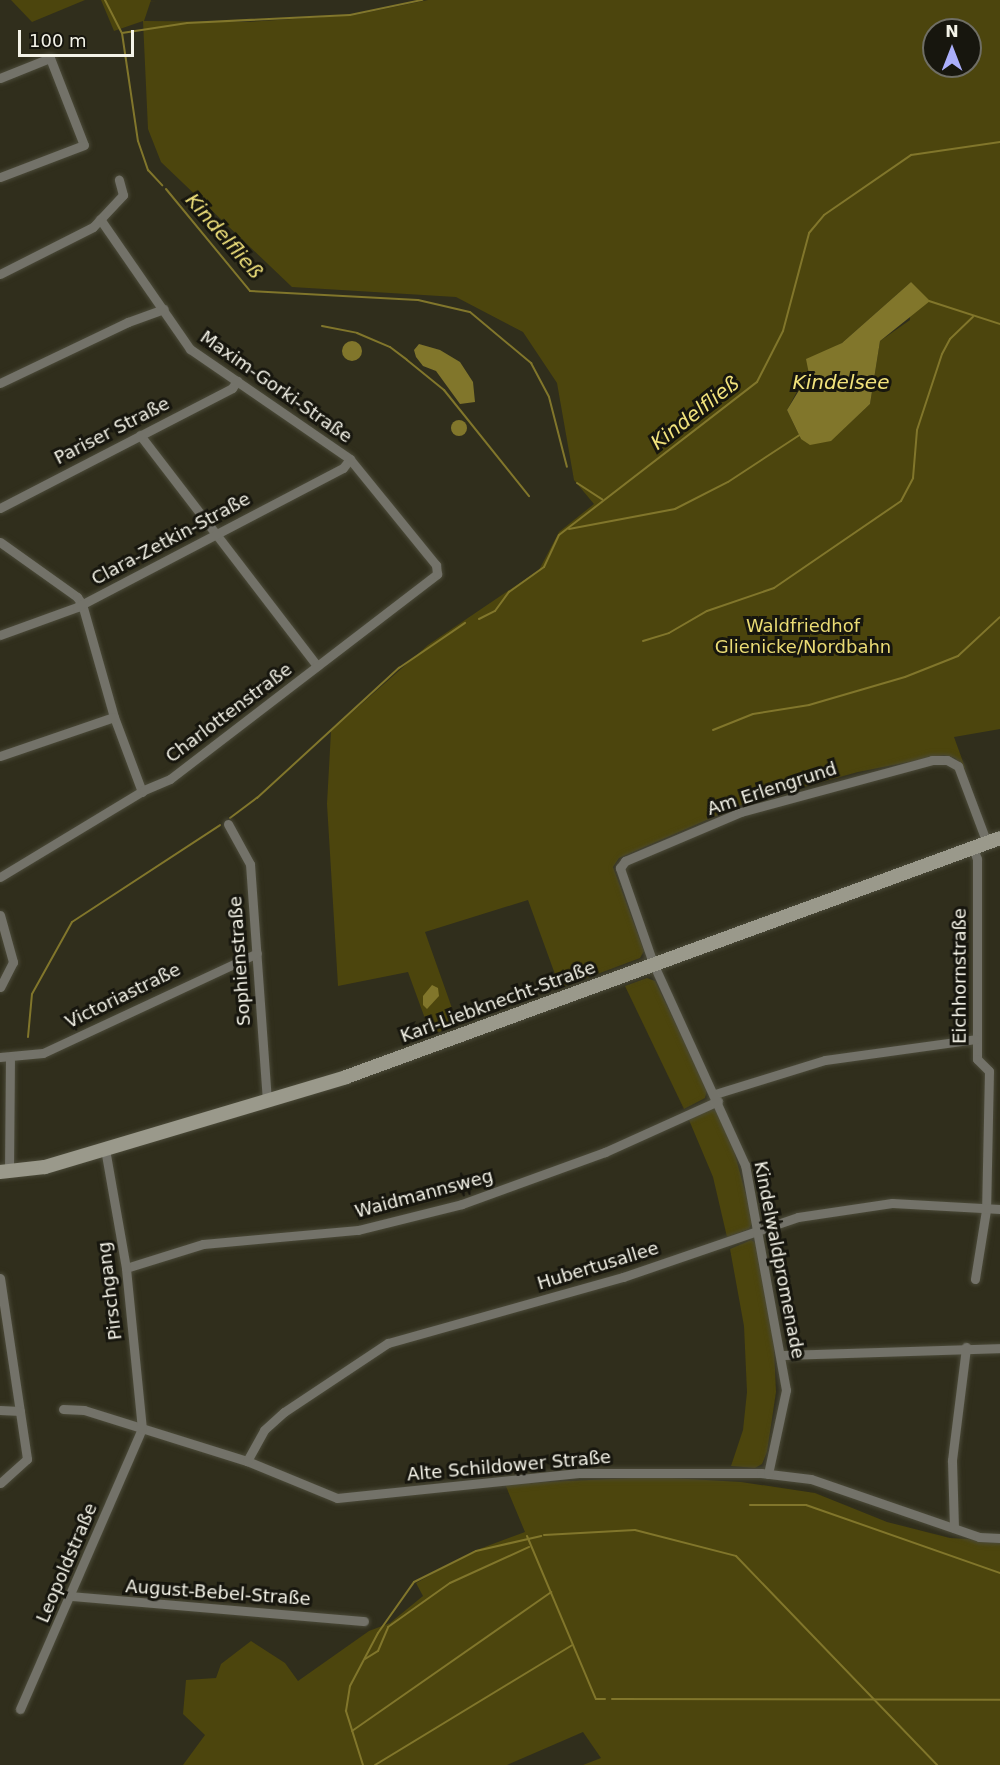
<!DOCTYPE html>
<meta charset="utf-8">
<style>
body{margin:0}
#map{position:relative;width:1000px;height:1765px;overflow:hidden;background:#302e1c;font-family:"DejaVu Sans",sans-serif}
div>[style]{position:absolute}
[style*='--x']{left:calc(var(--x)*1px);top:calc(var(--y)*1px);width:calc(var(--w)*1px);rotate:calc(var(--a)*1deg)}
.green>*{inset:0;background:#4c450d}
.water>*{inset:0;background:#81762b}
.round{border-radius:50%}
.stream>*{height:2px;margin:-1px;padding:0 1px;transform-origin:1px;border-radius:1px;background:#81762b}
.roads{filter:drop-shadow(0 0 2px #4b4a39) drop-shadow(0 0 2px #4b4a39)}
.street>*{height:9px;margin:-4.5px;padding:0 4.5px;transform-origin:4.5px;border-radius:4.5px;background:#737269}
.secondary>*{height:14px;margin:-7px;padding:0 7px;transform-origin:7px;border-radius:7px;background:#9a998b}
span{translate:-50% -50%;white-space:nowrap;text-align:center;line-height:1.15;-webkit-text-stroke:6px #17160e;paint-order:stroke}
.street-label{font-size:18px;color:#f4f3e8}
.park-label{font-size:18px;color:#eadb74}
.water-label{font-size:20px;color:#f2e37c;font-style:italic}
.north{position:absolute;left:922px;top:18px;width:60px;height:60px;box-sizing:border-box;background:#17160e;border:2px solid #6f6e65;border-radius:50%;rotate:0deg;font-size:16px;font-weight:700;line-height:24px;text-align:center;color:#f4f3e8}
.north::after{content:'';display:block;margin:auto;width:21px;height:27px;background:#abaffb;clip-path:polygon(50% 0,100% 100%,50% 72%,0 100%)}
.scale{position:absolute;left:18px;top:30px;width:116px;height:27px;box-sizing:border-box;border:3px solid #f4f3e8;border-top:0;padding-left:8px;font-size:18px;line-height:21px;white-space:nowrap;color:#f4f3e8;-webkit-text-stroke:4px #17160e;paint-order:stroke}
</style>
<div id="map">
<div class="green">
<i style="clip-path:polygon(11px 0,85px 0,32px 22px)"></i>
<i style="clip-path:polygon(evenodd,101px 0,151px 0,144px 21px,247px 22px,355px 15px,428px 0,1000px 0,1000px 729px,954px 737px,966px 770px,955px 758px,944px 755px,858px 772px,746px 803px,619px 858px,613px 867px,644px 951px,640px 958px,560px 988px,528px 900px,425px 932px,458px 1025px,431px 1035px,408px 972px,338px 986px,327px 804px,331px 731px,428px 645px,539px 570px,559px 532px,594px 504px,574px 480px,557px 383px,523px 332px,456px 297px,292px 287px,161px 162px,148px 129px,143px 21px,114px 31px,101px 0,934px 30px,970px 30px,970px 66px,934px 66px,934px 30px,101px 0,911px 282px,910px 320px,880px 341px,870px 404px,838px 434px,801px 439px,787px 410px,815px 358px,842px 343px,911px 282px)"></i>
<i style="clip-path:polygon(647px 978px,655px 981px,707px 1089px,705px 1098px,684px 1109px,625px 986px)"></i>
<i style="clip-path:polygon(710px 1109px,717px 1111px,733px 1147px,753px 1221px,749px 1229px,727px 1237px,713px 1177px,689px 1120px)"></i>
<i style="clip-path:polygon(751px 1240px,758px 1244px,774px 1348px,776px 1392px,767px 1452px,762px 1464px,755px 1468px,731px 1466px,743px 1430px,747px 1392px,744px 1326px,730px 1249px)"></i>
<i style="clip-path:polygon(654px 1477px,741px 1482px,815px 1493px,887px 1522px,950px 1538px,1000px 1541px,1000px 1765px,583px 1765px,601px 1758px,583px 1732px,507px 1765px,183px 1765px,205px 1735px,183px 1714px,186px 1680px,216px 1678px,221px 1664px,251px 1641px,285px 1663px,298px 1681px,369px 1631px,390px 1623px,423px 1596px,416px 1583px,474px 1551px,525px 1532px,505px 1484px)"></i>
</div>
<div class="water">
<i style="clip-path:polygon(911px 282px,930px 301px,880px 341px,870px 404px,831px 441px,810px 445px,801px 439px,787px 410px,809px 374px,806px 359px,842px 343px)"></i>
<i class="round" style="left:342px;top:341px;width:20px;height:20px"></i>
<i style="clip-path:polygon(419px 344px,440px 350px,460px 362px,473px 382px,475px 402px,460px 404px,436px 371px,423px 366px,416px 357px,414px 350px)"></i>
<i class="round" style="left:451px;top:420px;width:16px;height:16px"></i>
<i style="clip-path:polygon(432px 985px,438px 988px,439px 996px,427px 1009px,423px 1005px,423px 996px)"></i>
</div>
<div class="stream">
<i style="--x:105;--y:0;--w:37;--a:63"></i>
<i style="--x:122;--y:33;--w:109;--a:81.6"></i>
<i style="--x:138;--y:141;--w:31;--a:71"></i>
<i style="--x:148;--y:170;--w:21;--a:47"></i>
<i style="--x:122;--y:33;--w:66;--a:-8.7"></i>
<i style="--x:187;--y:23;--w:163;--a:-2.8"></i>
<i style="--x:350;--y:15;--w:74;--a:-11.8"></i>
<i style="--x:166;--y:189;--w:132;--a:50.5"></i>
<i style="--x:250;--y:291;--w:168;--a:3.1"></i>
<i style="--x:418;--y:300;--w:53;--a:13"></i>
<i style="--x:470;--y:312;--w:80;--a:39.9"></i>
<i style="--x:531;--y:363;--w:38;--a:62"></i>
<i style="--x:549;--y:397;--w:72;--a:75.6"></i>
<i style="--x:929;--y:301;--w:75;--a:17.9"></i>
<i style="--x:322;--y:326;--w:36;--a:11"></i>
<i style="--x:357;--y:333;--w:36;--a:23"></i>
<i style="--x:390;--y:347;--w:21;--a:37"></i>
<i style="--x:407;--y:360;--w:48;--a:39"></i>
<i style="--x:444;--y:390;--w:136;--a:51.3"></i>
<i style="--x:577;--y:483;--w:30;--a:33"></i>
<i style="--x:569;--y:529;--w:108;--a:-10.7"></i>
<i style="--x:675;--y:509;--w:59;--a:-27"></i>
<i style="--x:728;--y:482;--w:87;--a:-33.3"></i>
<i style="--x:479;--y:619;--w:18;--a:-27"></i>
<i style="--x:495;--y:611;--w:24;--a:-54"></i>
<i style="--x:509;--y:592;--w:43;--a:-35.5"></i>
<i style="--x:544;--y:567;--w:35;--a:-65"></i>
<i style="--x:559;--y:535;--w:250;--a:-37.7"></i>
<i style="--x:757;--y:382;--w:57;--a:-63"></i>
<i style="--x:783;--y:331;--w:101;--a:-75.1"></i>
<i style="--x:809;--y:233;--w:23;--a:-50"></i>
<i style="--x:824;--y:215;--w:106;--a:-34.6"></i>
<i style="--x:911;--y:155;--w:90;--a:-8.3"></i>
<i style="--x:643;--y:641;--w:27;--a:-17"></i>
<i style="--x:669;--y:633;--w:44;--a:-30.1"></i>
<i style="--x:707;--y:611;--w:71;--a:-18.9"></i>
<i style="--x:774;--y:588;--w:154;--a:-34.4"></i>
<i style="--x:901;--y:501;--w:26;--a:-62"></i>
<i style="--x:913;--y:478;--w:48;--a:-85.2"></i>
<i style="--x:917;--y:430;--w:80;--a:-71.8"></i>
<i style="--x:942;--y:354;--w:17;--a:-62"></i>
<i style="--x:950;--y:339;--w:32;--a:-44"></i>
<i style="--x:713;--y:730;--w:43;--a:-21.8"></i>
<i style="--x:753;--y:714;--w:57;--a:-9.1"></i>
<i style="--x:809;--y:705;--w:100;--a:-16.3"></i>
<i style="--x:905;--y:677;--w:57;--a:-21.6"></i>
<i style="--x:958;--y:656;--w:57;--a:-42.9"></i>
<i style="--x:230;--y:818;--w:34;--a:-37"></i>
<i style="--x:257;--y:798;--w:193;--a:-42.5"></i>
<i style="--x:399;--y:668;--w:80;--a:-34.3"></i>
<i style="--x:28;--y:1037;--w:43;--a:-84.7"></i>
<i style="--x:32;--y:994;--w:82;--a:-60.9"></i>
<i style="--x:72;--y:922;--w:177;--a:-33.2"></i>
<i style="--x:750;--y:1505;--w:56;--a:0"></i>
<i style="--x:806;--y:1505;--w:206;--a:19.3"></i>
<i style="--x:544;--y:1535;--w:91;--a:-3.1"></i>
<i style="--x:635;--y:1530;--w:104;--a:14.4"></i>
<i style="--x:736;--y:1556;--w:290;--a:46.1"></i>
<i style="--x:527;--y:1536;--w:177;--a:67.1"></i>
<i style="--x:596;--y:1699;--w:9;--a:0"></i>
<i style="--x:365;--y:1659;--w:15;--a:-32"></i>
<i style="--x:378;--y:1651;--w:26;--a:-67"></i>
<i style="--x:388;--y:1627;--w:76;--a:-35.4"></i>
<i style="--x:450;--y:1583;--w:87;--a:-24.5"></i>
<i style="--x:612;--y:1699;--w:388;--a:0.1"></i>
<i style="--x:352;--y:1731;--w:243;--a:-34.9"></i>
<i style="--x:363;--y:1765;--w:57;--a:-107.5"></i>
<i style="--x:346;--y:1711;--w:25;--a:-81"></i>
<i style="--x:350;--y:1686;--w:60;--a:-62.2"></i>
<i style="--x:378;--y:1633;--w:62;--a:-54.8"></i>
<i style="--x:414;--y:1582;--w:69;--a:-26.6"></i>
<i style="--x:476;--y:1551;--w:67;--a:-13"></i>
<i style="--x:375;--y:1765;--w:231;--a:-31.3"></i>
</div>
<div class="roads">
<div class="street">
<i style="--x:0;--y:78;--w:54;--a:-21.8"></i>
<i style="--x:50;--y:58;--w:93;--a:68.7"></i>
<i style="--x:84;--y:145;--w:90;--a:159.1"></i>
<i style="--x:0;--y:274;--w:104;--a:-26.8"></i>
<i style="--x:93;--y:227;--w:44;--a:-46.8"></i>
<i style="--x:123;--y:195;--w:16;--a:-105"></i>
<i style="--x:0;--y:383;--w:142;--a:-25.5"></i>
<i style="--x:128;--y:322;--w:38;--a:-20"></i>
<i style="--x:140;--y:435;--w:291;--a:52.5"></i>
<i style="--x:0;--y:508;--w:261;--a:-27.3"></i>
<i style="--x:232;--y:388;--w:9;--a:-54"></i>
<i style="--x:0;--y:542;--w:95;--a:35.5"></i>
<i style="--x:77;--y:597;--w:9;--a:54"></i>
<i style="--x:82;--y:604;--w:117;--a:74.2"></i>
<i style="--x:114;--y:717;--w:80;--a:69.5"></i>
<i style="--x:0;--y:635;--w:82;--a:-20"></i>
<i style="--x:77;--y:607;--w:300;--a:-27.6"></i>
<i style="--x:343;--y:468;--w:11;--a:-52"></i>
<i style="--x:0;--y:756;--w:120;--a:-18.9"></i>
<i style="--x:228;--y:824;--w:46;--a:61.2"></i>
<i style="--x:250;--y:864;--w:238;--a:85.9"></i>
<i style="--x:973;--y:848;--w:12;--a:70"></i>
<i style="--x:977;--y:859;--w:200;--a:90"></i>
<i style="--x:977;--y:1059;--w:17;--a:45"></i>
<i style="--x:989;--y:1071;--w:139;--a:91.2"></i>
<i style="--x:986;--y:1210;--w:70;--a:99.1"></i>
<i style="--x:0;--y:877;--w:168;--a:-31.1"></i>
<i style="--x:144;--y:790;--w:28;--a:-23"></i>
<i style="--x:170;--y:779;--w:337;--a:-37.5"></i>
<i style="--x:437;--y:574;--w:9;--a:-96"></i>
<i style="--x:436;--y:565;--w:136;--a:-129.1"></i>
<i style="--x:350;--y:459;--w:194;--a:-145.5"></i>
<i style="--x:190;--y:349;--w:158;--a:-124.7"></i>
<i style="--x:0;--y:915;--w:49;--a:74.5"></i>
<i style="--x:13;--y:962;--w:28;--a:117"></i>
<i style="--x:0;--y:1057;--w:43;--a:-5.3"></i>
<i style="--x:43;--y:1053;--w:236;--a:-25"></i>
<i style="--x:715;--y:1094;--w:115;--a:-17.2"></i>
<i style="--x:825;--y:1060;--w:152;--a:-7.9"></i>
<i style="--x:9;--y:1171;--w:114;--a:-89.5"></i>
<i style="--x:126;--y:1268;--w:81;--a:-17.3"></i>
<i style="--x:203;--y:1244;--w:156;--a:-5.2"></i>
<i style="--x:358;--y:1230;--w:107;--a:-14"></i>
<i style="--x:462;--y:1204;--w:152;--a:-20"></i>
<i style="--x:605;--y:1152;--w:124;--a:-24.3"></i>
<i style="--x:0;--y:1278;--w:183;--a:81.5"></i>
<i style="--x:27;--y:1459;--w:36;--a:138"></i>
<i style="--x:781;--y:1355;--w:219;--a:-1.8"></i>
<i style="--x:63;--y:1409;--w:21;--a:3"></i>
<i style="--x:84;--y:1410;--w:171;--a:17.4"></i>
<i style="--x:247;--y:1461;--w:97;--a:22.3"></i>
<i style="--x:337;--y:1498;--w:243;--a:-5.9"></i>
<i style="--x:579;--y:1473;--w:182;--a:0"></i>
<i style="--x:761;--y:1473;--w:50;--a:6.8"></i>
<i style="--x:811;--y:1479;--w:178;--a:19"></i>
<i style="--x:979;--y:1537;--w:21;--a:3"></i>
<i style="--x:0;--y:1410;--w:20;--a:3"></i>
<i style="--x:247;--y:1461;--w:35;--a:-61"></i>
<i style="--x:264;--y:1430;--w:27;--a:-42"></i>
<i style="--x:284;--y:1412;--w:125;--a:-33.6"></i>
<i style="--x:388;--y:1343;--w:244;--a:-15.7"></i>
<i style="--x:623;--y:1277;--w:185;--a:-18.9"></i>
<i style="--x:798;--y:1217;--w:95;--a:-8.5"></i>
<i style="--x:892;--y:1203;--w:108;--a:3.2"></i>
<i style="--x:768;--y:1474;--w:86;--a:-77.9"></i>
<i style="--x:786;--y:1390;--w:229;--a:-100.3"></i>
<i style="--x:745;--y:1165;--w:222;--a:-114.5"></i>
<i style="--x:653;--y:963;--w:101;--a:-109.2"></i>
<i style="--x:620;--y:868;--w:9;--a:-54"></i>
<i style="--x:625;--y:861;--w:126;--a:-22.9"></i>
<i style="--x:741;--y:812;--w:198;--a:-15.2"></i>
<i style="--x:932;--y:760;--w:15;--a:0"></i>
<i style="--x:947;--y:760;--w:13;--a:29"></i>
<i style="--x:958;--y:766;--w:82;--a:69.4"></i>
<i style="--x:954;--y:1528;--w:68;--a:-91.7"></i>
<i style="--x:952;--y:1460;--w:114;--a:-82.9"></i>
<i style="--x:71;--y:1596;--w:294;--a:4.9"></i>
<i style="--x:20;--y:1709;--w:305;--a:-66.5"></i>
<i style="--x:142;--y:1429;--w:162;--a:-95.7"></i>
<i style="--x:126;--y:1268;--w:121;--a:-100"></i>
</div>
<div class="secondary">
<i style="--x:0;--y:1172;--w:45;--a:-6.3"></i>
<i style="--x:45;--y:1167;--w:314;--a:-16.6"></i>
<i style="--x:346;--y:1077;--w:696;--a:-20.07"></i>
</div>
</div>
<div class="street-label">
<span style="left:276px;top:387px;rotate:35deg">Maxim-Gorki-Straße</span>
<span style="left:112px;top:431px;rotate:-27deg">Pariser Straße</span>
<span style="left:171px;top:539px;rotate:-28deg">Clara-Zetkin-Straße</span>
<span style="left:229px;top:713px;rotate:-37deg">Charlottenstraße</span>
<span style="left:772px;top:789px;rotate:-18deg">Am Erlengrund</span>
<span style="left:240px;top:961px;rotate:-94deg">Sophienstraße</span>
<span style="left:960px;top:976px;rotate:-90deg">Eichhornstraße</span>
<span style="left:123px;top:996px;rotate:-26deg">Victoriastraße</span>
<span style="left:498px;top:1002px;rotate:-20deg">Karl-Liebknecht-Straße</span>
<span style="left:424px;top:1194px;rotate:-15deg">Waidmannsweg</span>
<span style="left:779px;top:1260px;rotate:79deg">Kindelwaldpromenade</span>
<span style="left:598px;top:1266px;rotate:-17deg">Hubertusallee</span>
<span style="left:110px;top:1291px;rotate:-97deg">Pirschgang</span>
<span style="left:509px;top:1466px;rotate:-5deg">Alte Schildower Straße</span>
<span style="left:67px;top:1563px;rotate:-67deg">Leopoldstraße</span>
<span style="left:218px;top:1593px;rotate:4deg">August-Bebel-Straße</span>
</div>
<div class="park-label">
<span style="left:803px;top:637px">Waldfriedhof<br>Glienicke/Nordbahn</span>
</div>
<div class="water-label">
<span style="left:224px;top:236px;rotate:49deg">Kindelfließ</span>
<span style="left:841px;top:382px">Kindelsee</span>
<span style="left:695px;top:413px;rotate:-38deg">Kindelfließ</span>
</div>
<div class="north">N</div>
<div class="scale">100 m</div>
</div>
